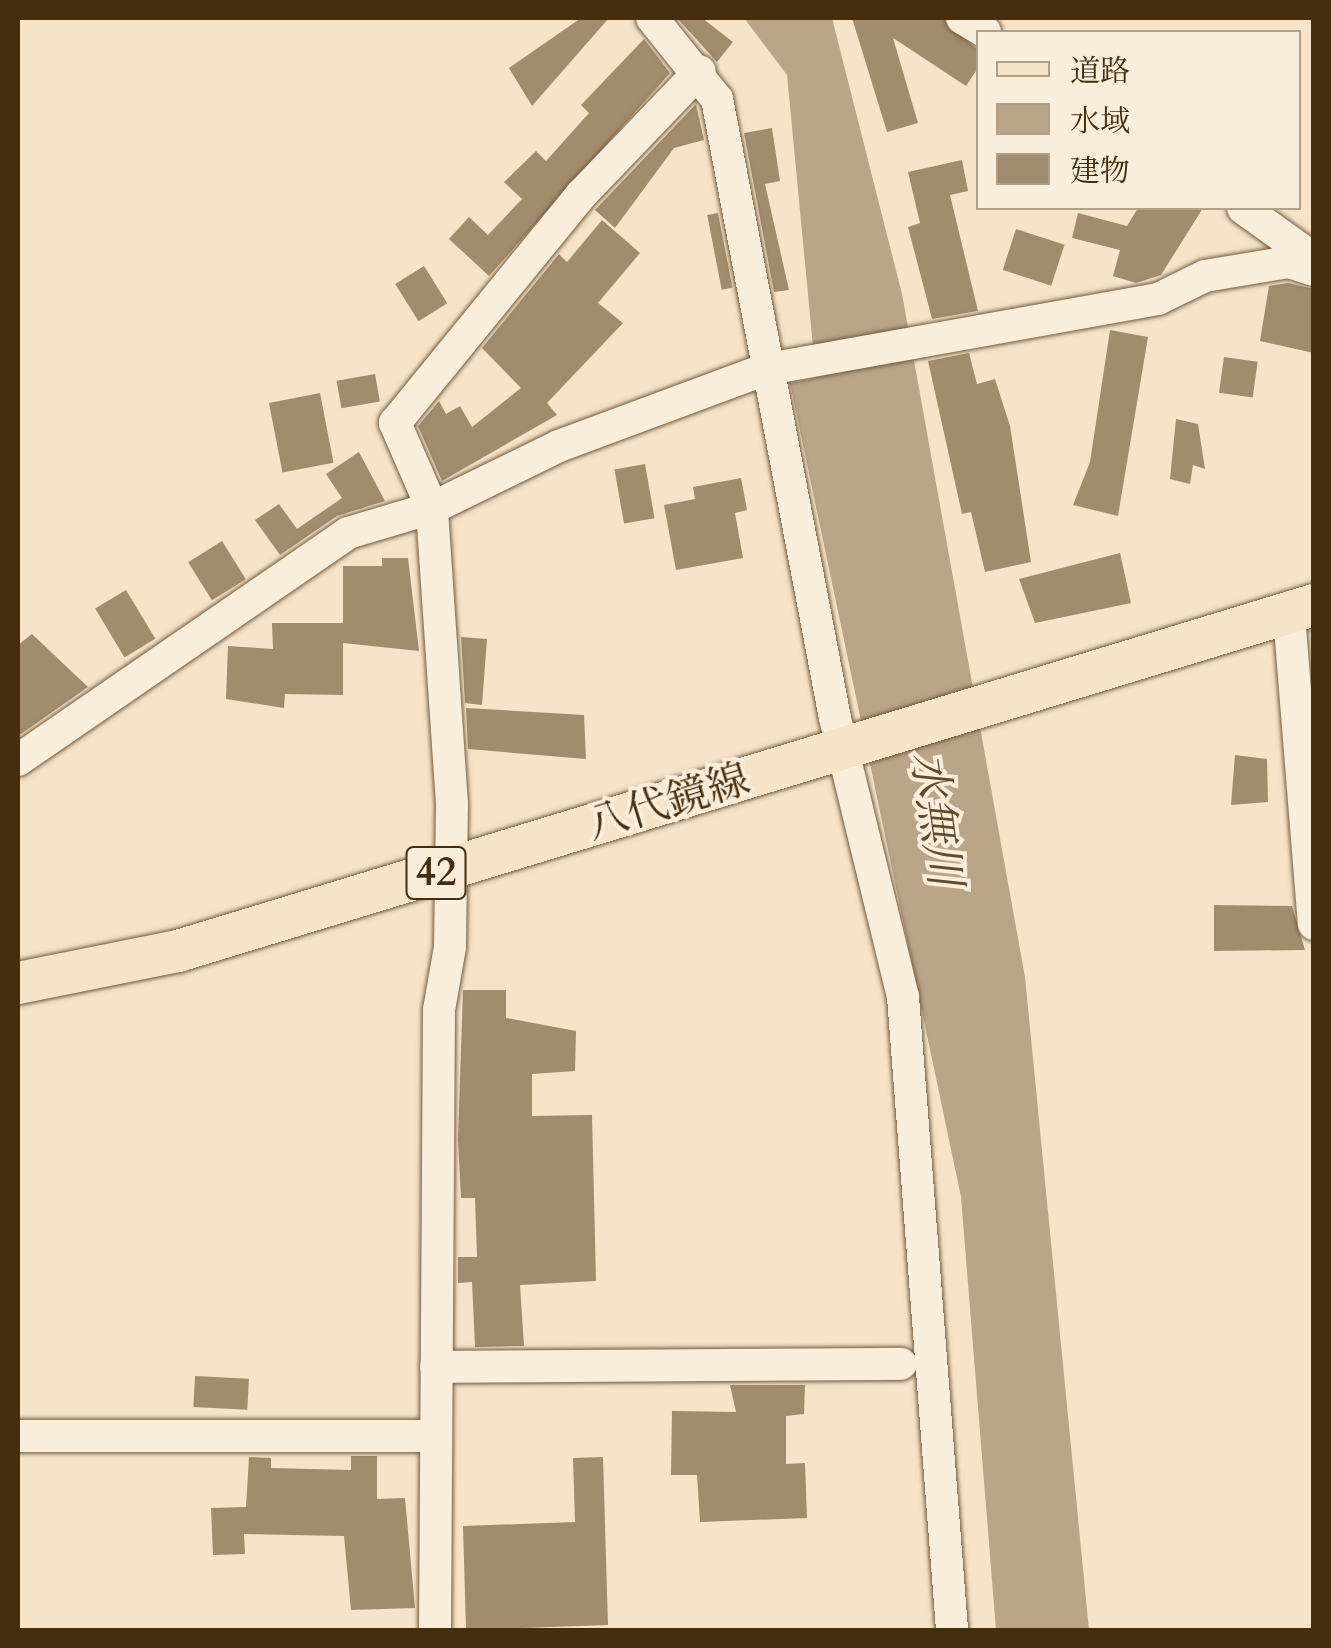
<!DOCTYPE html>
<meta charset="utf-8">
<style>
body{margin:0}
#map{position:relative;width:1331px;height:1648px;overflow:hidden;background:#f6e3c8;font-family:Cardo,"Noto Serif JP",serif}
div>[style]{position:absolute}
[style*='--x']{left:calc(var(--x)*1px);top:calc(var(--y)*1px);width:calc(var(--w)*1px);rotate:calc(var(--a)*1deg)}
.water>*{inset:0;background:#baa588}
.building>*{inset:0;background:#a18c6e;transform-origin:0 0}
.roads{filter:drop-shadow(0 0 2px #715a3c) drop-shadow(0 0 2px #715a3c)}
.minor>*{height:32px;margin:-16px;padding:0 16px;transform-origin:16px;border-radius:16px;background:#f9eddb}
.major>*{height:42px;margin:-21px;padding:0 21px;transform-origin:21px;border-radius:21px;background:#f6e3c8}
span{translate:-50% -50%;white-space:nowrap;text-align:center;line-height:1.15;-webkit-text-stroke:8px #f9eddb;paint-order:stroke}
.shield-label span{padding:2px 8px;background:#f9eddb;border:2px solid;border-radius:8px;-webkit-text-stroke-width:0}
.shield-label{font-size:40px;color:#452d0d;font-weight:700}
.street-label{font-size:42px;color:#452d0d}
.water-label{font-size:45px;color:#624b2c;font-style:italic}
.frame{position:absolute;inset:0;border:20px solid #452d0d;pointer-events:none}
.legend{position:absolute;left:976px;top:30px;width:325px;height:180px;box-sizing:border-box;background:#f9eddb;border:2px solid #b1a089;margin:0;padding:12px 18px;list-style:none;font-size:30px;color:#452d0d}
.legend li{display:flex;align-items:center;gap:20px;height:50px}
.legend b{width:50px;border:2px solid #b1a089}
</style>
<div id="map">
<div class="water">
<i style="clip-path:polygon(744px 18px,832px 18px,902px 294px,1025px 977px,1089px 1630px,996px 1630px,961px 1197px,790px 383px,816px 378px,787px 75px)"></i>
</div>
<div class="building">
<i style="clip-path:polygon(581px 18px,609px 18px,532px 106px,509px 68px)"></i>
<i style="clip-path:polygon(677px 18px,702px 18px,733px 42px,717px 62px)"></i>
<i style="clip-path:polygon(852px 18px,942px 18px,978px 50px,978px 68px,966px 86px,893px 38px,918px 123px,887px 132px)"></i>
<i style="clip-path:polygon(644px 39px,670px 73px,489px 276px,449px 239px,469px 217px,488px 235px,522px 199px,504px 182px,536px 151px,546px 161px,589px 113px,581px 105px)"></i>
<i style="clip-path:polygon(696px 104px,704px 140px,674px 148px,615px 228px,595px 210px)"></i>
<i style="clip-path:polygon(772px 128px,780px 181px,765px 184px,789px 290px,774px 292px,744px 133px)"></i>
<i style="clip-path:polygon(962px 160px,968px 191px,950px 195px,978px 311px,932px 319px,908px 227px,920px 223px,908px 172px)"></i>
<i style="clip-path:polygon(1138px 208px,1203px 208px,1161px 275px,1136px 283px,1113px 276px,1120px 250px,1072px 238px,1078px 213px,1127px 226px)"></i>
<i style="left:718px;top:213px;width:76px;height:11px;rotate:79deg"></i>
<i style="clip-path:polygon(602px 220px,640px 253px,598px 303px,623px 323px,547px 403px,557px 415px,442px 481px,418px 426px,439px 401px,446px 414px,460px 406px,472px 427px,521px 388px,482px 348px,559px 254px,567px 262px)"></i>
<i style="left:1016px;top:229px;width:51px;height:43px;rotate:18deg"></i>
<i style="left:424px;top:266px;width:44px;height:34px;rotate:58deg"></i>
<i style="clip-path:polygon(1288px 283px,1314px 289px,1314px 353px,1260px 341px,1269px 286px)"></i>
<i style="clip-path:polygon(1110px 330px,1148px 337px,1118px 516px,1073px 505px,1090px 462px)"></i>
<i style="clip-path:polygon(969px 353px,977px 384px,995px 379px,1010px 426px,1031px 562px,985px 572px,971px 512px,962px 514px,928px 361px)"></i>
<i style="left:1224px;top:357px;width:34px;height:36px;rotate:8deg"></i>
<i style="left:375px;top:374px;width:28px;height:39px;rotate:80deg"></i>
<i style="left:320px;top:393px;width:71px;height:52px;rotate:79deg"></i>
<i style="clip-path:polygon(1176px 419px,1198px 424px,1205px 469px,1193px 465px,1190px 484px,1170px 479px)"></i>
<i style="clip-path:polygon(359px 452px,385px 501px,337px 516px,280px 555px,255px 520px,279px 504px,297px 529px,342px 498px,326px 474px)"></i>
<i style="left:645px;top:464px;width:55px;height:31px;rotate:80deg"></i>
<i style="clip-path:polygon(741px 478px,747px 510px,735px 513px,743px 558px,676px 570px,664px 505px,695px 499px,693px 487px)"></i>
<i style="left:222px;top:541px;width:45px;height:40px;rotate:58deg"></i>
<i style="clip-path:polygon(1120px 553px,1131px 603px,1035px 623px,1019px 579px)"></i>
<i style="clip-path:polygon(382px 558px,408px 558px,419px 651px,343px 643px,343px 695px,285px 694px,284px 708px,226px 699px,228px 646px,273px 649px,272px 623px,343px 623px,343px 566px,382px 566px)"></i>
<i style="left:126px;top:590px;width:57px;height:36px;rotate:59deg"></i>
<i style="clip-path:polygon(32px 634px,88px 687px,18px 736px,18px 645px)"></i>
<i style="clip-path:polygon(461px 637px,487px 639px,482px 705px,465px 703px)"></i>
<i style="clip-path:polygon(466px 708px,584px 715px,586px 759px,468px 749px)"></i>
<i style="clip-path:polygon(1235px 755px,1267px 759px,1268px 802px,1231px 805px)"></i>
<i style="clip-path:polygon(1214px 905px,1292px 906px,1305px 950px,1214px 951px)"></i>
<i style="clip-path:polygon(463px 990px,506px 990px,506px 1018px,576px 1031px,575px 1071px,532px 1074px,532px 1116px,592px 1115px,596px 1281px,520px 1285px,524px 1346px,475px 1347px,472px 1282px,458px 1283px,458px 1257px,477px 1257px,475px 1198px,461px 1198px,458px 1140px)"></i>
<i style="left:195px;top:1376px;width:54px;height:31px;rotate:3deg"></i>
<i style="clip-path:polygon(730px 1385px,805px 1385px,804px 1414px,786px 1416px,786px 1464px,805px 1463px,807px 1518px,700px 1522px,697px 1475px,671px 1475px,672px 1411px,736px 1412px)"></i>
<i style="clip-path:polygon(351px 1456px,377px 1456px,377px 1499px,405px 1498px,415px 1608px,351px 1610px,344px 1536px,244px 1534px,245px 1554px,213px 1555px,211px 1508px,246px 1507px,249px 1457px,271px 1458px,271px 1468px,351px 1470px)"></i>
<i style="clip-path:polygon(603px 1457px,608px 1625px,466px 1630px,463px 1526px,575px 1522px,573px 1458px)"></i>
</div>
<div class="roads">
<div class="minor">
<i style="--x:652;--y:18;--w:104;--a:51.3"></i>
<i style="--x:717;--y:99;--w:630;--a:79.21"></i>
<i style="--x:835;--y:718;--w:287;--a:76.3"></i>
<i style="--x:903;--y:997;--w:635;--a:85.57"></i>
<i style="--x:962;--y:18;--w:27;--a:31"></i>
<i style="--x:1243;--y:208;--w:87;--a:35.7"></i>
<i style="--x:1289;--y:615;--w:310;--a:85.4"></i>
<i style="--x:18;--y:760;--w:401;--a:-34.5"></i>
<i style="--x:348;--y:533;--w:88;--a:-16.6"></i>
<i style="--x:432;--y:508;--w:141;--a:-26"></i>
<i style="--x:559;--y:446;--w:218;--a:-20.4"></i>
<i style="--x:763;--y:370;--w:401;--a:-10.2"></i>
<i style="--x:1158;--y:299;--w:52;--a:-26.1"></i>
<i style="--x:1205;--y:276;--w:85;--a:-9.5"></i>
<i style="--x:1289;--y:262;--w:26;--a:18"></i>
<i style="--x:436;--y:1367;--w:465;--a:-0.4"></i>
<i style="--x:18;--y:1436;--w:415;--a:0"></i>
<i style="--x:435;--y:1630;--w:620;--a:-89.63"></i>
<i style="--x:439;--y:1010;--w:64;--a:-80.1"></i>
<i style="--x:450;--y:947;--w:143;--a:-89.2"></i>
<i style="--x:452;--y:804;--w:297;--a:-93.9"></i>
<i style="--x:432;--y:508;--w:93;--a:-113.5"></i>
<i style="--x:395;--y:423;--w:296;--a:-50.8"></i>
<i style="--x:582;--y:194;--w:170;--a:-46.2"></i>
</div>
<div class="major">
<i style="--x:18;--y:983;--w:163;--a:-11.3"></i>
<i style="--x:178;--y:951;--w:1188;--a:-16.94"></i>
</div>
</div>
<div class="shield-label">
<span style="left:436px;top:873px">42</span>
</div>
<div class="street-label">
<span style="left:668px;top:803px;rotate:-17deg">八代鏡線</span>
</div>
<div class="water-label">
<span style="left:936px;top:819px;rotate:82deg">水無川</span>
</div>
<div class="frame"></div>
<ul class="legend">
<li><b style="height:12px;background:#f6e3c8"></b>道路</li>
<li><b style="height:28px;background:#baa588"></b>水域</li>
<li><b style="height:28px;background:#a18c6e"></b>建物</li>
</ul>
</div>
